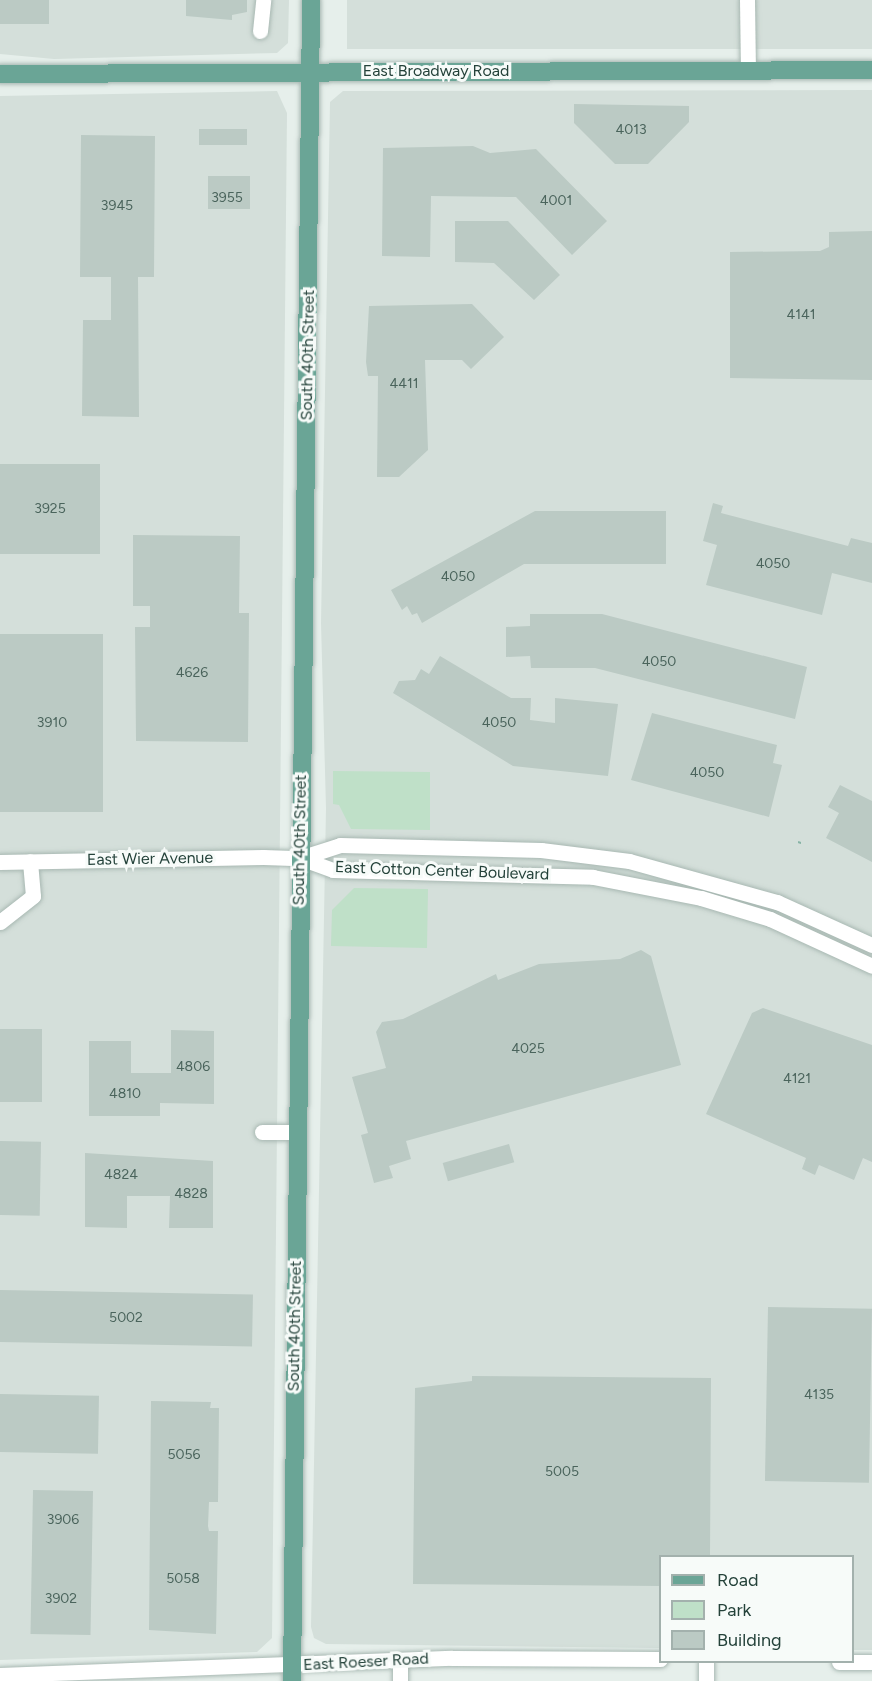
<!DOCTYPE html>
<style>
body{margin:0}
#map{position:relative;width:872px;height:1681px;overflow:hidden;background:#e6efeb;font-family:Figtree,sans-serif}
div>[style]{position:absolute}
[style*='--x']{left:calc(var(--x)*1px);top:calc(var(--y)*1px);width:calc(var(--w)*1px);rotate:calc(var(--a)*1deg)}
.built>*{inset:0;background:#d4dfda;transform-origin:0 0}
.green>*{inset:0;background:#bfe0c8}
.building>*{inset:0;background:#bbcac4;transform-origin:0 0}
.path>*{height:2px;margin-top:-1px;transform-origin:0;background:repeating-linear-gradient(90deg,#86b3a5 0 3px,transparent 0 7.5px)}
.roads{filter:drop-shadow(0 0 2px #a8b8b2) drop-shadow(0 0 2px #a8b8b2)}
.minor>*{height:15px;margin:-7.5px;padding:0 7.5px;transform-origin:7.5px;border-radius:7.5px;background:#fff}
.major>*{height:18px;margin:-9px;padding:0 9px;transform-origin:9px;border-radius:9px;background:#6aa596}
span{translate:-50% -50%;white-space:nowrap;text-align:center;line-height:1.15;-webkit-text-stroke:6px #f7fbf9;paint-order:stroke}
.number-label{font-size:14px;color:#4a645c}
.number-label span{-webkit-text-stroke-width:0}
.street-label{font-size:16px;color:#24423a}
.legend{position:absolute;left:659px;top:1555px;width:195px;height:108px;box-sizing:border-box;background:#f7fbf9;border:2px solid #a3b1ad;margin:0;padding:8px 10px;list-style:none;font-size:18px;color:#24423a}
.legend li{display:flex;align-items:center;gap:12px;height:30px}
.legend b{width:30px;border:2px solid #a3b1ad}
</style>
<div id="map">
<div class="built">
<i style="clip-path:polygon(0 0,289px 0,288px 43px,277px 53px,54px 59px,0 54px)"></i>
<i style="left:347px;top:0;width:525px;height:49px"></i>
<i style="clip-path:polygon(872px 90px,872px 1650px,853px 1650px,852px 1556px,660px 1556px,660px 1648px,326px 1644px,314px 1638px,311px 1627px,326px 808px,321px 623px,330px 102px,343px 91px)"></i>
<i style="clip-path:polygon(277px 91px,287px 113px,272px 1638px,257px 1652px,0 1660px,0 96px)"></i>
</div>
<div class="green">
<i style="clip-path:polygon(333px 771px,430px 772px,430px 830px,351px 829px,339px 805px,333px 804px)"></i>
<i style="clip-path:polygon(354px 888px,428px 889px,427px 948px,331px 946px,332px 910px)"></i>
</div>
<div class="building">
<i style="left:0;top:0;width:49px;height:24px"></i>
<i style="clip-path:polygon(186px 0,247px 0,247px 12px,232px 15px,232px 20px,186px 16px)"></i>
<i style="clip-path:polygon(574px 104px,689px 106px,689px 122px,648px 164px,615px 164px,574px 123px)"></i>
<i style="left:247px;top:129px;width:16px;height:48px;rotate:90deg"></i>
<i style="clip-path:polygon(81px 135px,155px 136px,154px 277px,138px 277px,139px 417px,82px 416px,83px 320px,111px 320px,111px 277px,80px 277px)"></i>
<i style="clip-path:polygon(473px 146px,490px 153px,536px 149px,607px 221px,572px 255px,516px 197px,431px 196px,430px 257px,382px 256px,383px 148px)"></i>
<i style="left:250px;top:176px;width:33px;height:42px;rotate:90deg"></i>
<i style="clip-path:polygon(455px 221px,508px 221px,560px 275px,534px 300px,494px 263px,455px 262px)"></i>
<i style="clip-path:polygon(872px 231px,872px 380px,730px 378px,730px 252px,820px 251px,829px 247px,829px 232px)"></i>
<i style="clip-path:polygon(472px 304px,504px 337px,471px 369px,462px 360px,425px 360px,428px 450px,399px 477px,377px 477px,378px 376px,368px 376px,366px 362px,369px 306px)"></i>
<i style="left:0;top:464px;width:100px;height:90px"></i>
<i style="clip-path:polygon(713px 503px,723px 506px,721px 513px,848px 546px,851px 538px,872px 543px,872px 583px,832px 573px,822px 615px,706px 585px,717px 545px,703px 541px)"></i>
<i style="clip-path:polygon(535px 511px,666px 511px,666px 564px,524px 564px,422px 623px,417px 613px,412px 615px,407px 606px,402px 610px,391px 590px)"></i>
<i style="clip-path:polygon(133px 535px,240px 536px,239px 613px,249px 613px,248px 742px,136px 741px,135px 627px,150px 627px,150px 606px,133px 606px)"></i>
<i style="clip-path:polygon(530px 614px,602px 614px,807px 667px,795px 719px,595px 668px,531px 668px,530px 656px,506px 657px,506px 627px,530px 626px)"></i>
<i style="left:0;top:634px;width:103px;height:178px"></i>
<i style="clip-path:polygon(440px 656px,511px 698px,531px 698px,530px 720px,555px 723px,555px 698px,618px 704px,608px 776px,513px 766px,393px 693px,399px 681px,415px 680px,421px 669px,429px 674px)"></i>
<i style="clip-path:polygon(652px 713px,777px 745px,773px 763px,782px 765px,769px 817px,631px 780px)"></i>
<i style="clip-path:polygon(840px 785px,872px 801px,872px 862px,826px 838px,839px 813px,828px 807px)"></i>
<i style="clip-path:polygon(641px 950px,651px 956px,681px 1065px,406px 1141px,411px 1159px,389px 1166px,393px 1178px,374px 1183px,361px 1135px,368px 1133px,352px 1077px,386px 1068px,376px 1032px,382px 1022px,403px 1019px,496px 974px,498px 980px,539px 964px,620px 959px)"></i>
<i style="clip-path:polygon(763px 1008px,872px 1045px,872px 1162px,863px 1158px,854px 1180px,819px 1165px,815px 1175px,802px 1169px,806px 1158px,706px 1114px,752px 1013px)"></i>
<i style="left:0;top:1029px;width:42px;height:73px"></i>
<i style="clip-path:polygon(171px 1030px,214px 1031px,214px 1104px,160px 1103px,160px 1116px,89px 1116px,89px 1041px,131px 1041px,131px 1073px,171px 1073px)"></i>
<i style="left:0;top:1141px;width:41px;height:74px;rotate:1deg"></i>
<i style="left:509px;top:1144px;width:19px;height:69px;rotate:74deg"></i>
<i style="clip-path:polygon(85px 1153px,213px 1161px,213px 1228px,169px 1228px,170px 1196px,127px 1196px,127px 1228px,85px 1227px)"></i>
<i style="left:0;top:1290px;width:253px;height:52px;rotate:1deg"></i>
<i style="left:768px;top:1307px;width:104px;height:174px;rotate:1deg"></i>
<i style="clip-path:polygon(472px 1376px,711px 1378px,710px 1557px,660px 1557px,660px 1586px,413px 1584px,415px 1388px,472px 1381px)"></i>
<i style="left:0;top:1394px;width:99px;height:58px;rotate:1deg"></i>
<i style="clip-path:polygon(151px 1401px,211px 1402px,210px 1408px,219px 1408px,218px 1502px,209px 1502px,208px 1526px,209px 1531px,218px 1531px,216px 1634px,149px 1630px)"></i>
<i style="left:33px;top:1490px;width:60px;height:144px;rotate:1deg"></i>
</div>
<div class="path">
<i style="--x:798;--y:842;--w:6;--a:18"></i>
</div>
<div class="roads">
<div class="minor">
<i style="--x:747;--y:0;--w:70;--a:89.2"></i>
<i style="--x:260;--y:31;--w:31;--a:-84"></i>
<i style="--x:300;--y:858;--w:42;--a:-18"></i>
<i style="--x:340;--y:845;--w:201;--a:1.4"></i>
<i style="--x:541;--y:850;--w:89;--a:7.1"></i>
<i style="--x:629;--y:861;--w:154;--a:15.5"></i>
<i style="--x:777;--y:902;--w:104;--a:24.4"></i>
<i style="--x:0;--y:862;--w:263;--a:-1.1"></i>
<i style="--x:263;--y:857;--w:37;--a:2"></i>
<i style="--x:300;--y:858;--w:35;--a:20"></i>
<i style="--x:333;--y:870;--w:260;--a:1.5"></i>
<i style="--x:593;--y:877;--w:110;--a:11"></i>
<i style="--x:701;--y:898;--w:72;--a:16.9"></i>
<i style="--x:770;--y:919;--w:112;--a:24.7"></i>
<i style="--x:0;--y:922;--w:42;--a:-38.2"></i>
<i style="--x:33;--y:896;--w:35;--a:-95"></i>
<i style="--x:262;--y:1132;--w:35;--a:0"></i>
<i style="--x:400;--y:1660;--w:21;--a:90"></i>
<i style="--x:839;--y:1662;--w:33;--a:0"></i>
<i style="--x:0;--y:1675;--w:452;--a:-2.2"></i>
<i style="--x:452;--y:1658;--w:208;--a:0.3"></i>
<i style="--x:706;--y:1681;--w:19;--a:-90"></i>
</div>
<div class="major">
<i style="--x:0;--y:74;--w:872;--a:-0.26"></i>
<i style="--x:292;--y:1681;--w:1681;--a:-89.35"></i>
</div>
</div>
<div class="number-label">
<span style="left:631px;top:130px">4013</span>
<span style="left:227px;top:198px">3955</span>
<span style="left:556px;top:201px">4001</span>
<span style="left:117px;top:206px">3945</span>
<span style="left:801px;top:315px">4141</span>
<span style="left:404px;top:384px">4411</span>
<span style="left:50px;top:509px">3925</span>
<span style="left:773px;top:564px">4050</span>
<span style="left:458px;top:577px">4050</span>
<span style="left:659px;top:662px">4050</span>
<span style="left:192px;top:673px">4626</span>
<span style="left:52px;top:723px">3910</span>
<span style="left:499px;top:723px">4050</span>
<span style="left:707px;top:773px">4050</span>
<span style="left:528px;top:1049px">4025</span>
<span style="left:193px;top:1067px">4806</span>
<span style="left:797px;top:1079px">4121</span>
<span style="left:125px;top:1094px">4810</span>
<span style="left:121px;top:1175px">4824</span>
<span style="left:191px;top:1194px">4828</span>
<span style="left:126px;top:1318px">5002</span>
<span style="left:819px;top:1395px">4135</span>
<span style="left:184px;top:1455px">5056</span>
<span style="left:562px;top:1472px">5005</span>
<span style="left:63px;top:1520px">3906</span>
<span style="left:183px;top:1579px">5058</span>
<span style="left:61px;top:1599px">3902</span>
</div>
<div class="street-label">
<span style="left:436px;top:71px">East Broadway Road</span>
<span style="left:308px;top:355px;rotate:-89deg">South 40th Street</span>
<span style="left:300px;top:840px;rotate:-89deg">South 40th Street</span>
<span style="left:150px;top:859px;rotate:-1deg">East Wier Avenue</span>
<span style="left:442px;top:871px;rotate:2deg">East Cotton Center Boulevard</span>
<span style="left:295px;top:1326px;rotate:-89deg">South 40th Street</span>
<span style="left:366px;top:1662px;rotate:-3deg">East Roeser Road</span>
</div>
<ul class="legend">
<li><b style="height:8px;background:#6aa596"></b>Road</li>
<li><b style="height:16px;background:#bfe0c8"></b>Park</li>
<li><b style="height:16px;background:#bbcac4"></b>Building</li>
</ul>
</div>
